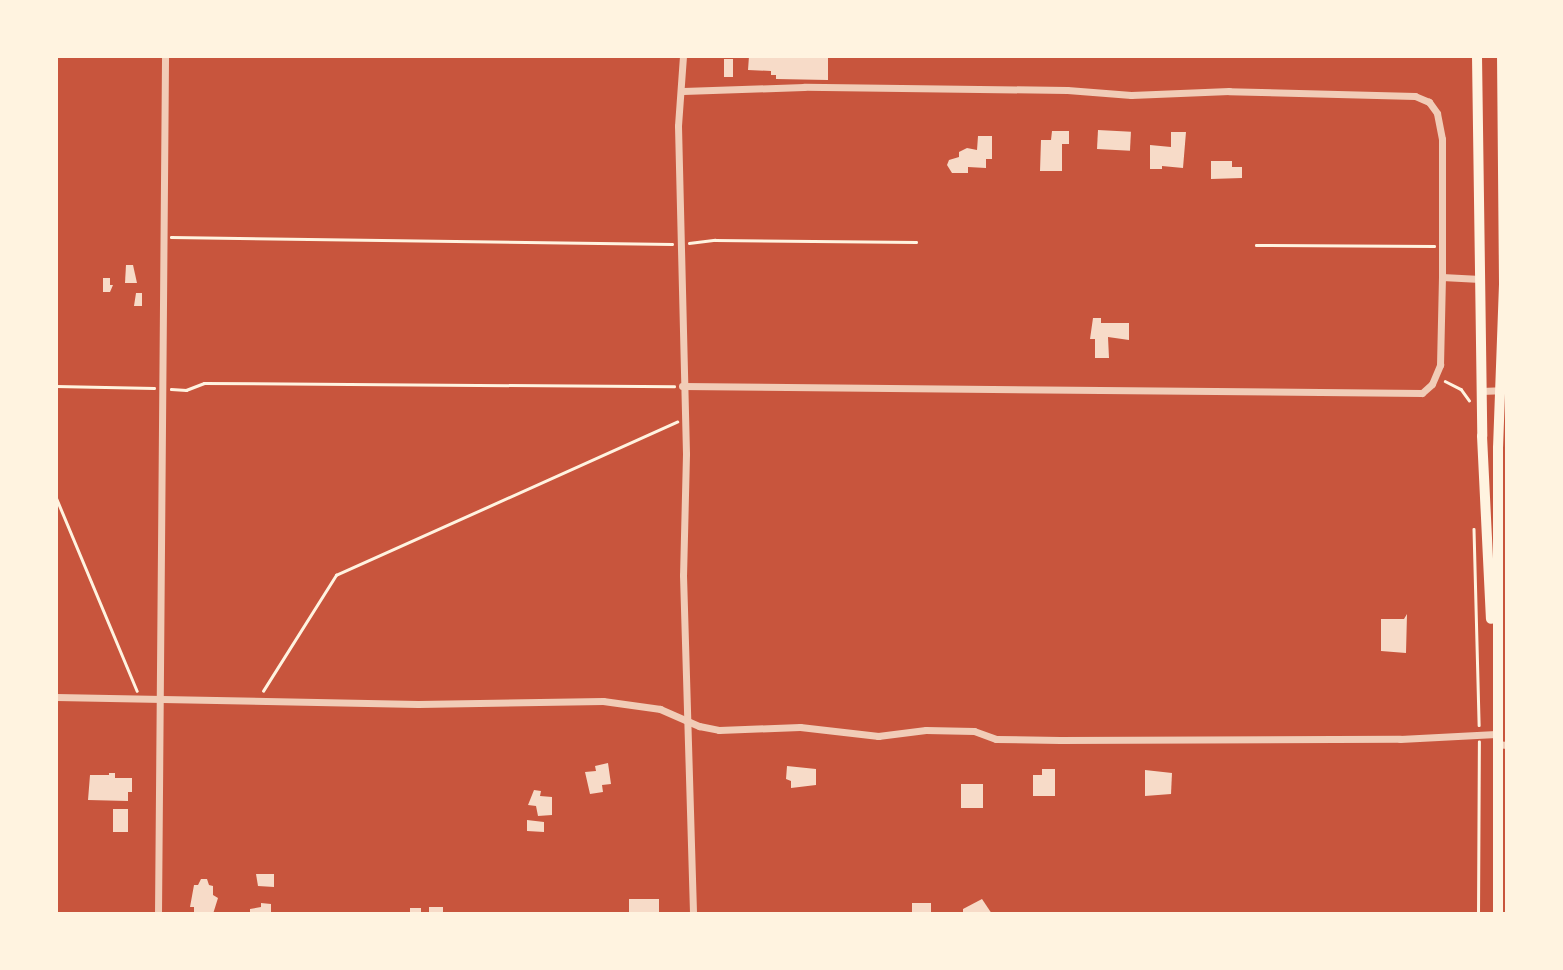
<!DOCTYPE html>
<style>
body{margin:0}
#map{position:relative;width:1563px;height:970px;overflow:hidden;background:#c8553d;font-family:Quicksand,sans-serif}
div>[style]{position:absolute}
[style*='--x']{left:calc(var(--x)*1px);top:calc(var(--y)*1px);width:calc(var(--w)*1px);rotate:calc(var(--a)*1deg)}
.building>*{inset:0;background:#f7dbc8;transform-origin:0 0}
.path>*{height:2.5px;margin:-1.25px;padding:0 1.25px;transform-origin:1.25px;border-radius:1.25px;background:#fff3e0}
.minor>*{height:7px;margin:-3.5px;padding:0 3.5px;transform-origin:3.5px;border-radius:3.5px;background:#f1ccb7}
.secondary>*{height:10px;margin:-5px;padding:0 5px;transform-origin:5px;border-radius:5px;background:#fff3e0}
span{translate:-50% -50%;white-space:nowrap;text-align:center;line-height:1.15;-webkit-text-stroke:5px #fff3e0;paint-order:stroke}
.frame{position:absolute;inset:0;border:58px solid #fff3e0;pointer-events:none}
</style>
<div id="map">
<div class="building">
<i style="clip-path:polygon(749px 56px,828px 56px,828px 80px,776px 79px,776px 75px,771px 75px,771px 71px,748px 70px)"></i>
<i style="left:724px;top:59px;width:9px;height:18px"></i>
<i style="left:1098px;top:130px;width:33px;height:19px;rotate:3deg"></i>
<i style="clip-path:polygon(1052px 131px,1069px 131px,1069px 144px,1062px 144px,1062px 171px,1040px 171px,1041px 140px,1051px 140px)"></i>
<i style="clip-path:polygon(1171px 132px,1186px 132px,1183px 168px,1162px 166px,1162px 169px,1150px 169px,1150px 145px,1171px 147px)"></i>
<i style="clip-path:polygon(978px 136px,992px 136px,992px 159px,986px 159px,986px 168px,968px 167px,968px 173px,952px 173px,947px 165px,949px 160px,959px 157px,959px 152px,967px 148px,977px 150px)"></i>
<i style="clip-path:polygon(1211px 161px,1232px 161px,1232px 167px,1242px 167px,1242px 178px,1211px 179px)"></i>
<i style="clip-path:polygon(126px 265px,133px 265px,137px 283px,125px 283px)"></i>
<i style="clip-path:polygon(103px 278px,110px 278px,110px 285px,113px 285px,110px 292px,103px 292px)"></i>
<i style="clip-path:polygon(136px 293px,142px 293px,142px 306px,134px 306px)"></i>
<i style="clip-path:polygon(1093px 318px,1101px 318px,1101px 323px,1129px 323px,1129px 340px,1108px 337px,1109px 358px,1095px 358px,1095px 339px,1090px 339px)"></i>
<i style="clip-path:polygon(1407px 614px,1406px 653px,1381px 651px,1381px 619px,1404px 619px)"></i>
<i style="clip-path:polygon(608px 763px,611px 784px,602px 785px,603px 792px,590px 794px,585px 772px,596px 771px,595px 766px)"></i>
<i style="clip-path:polygon(787px 766px,816px 769px,816px 785px,791px 788px,791px 781px,786px 779px)"></i>
<i style="clip-path:polygon(1042px 769px,1055px 769px,1055px 796px,1033px 796px,1033px 775px,1042px 775px)"></i>
<i style="clip-path:polygon(1145px 770px,1172px 773px,1171px 794px,1145px 796px)"></i>
<i style="clip-path:polygon(109px 773px,115px 773px,115px 778px,132px 778px,132px 792px,128px 792px,128px 801px,88px 800px,90px 775px,109px 775px)"></i>
<i style="left:961px;top:784px;width:22px;height:24px"></i>
<i style="clip-path:polygon(534px 790px,541px 791px,540px 796px,552px 797px,552px 815px,538px 816px,536px 806px,528px 805px)"></i>
<i style="left:113px;top:809px;width:15px;height:23px"></i>
<i style="clip-path:polygon(527px 820px,544px 822px,544px 832px,527px 831px)"></i>
<i style="clip-path:polygon(256px 874px,274px 874px,274px 887px,258px 886px)"></i>
<i style="clip-path:polygon(201px 879px,207px 879px,209px 885px,213px 886px,213px 895px,218px 898px,213px 914px,194px 914px,194px 907px,190px 907px,194px 885px,198px 885px)"></i>
<i style="left:629px;top:899px;width:30px;height:15px"></i>
<i style="clip-path:polygon(982px 899px,992px 914px,963px 914px,963px 909px)"></i>
<i style="clip-path:polygon(261px 903px,271px 904px,271px 914px,250px 914px,250px 909px,261px 907px)"></i>
<i style="left:912px;top:903px;width:19px;height:11px"></i>
<i style="left:429px;top:907px;width:14px;height:7px"></i>
<i style="left:410px;top:908px;width:11px;height:6px"></i>
</div>
<div class="path">
<i style="--x:171;--y:237;--w:501;--a:0.8"></i>
<i style="--x:689;--y:243;--w:26;--a:-7"></i>
<i style="--x:715;--y:240;--w:201;--a:0.6"></i>
<i style="--x:1256;--y:245;--w:178;--a:0.3"></i>
<i style="--x:1445;--y:381;--w:18;--a:27"></i>
<i style="--x:1461;--y:389;--w:14;--a:54"></i>
<i style="--x:56;--y:386;--w:98;--a:1.2"></i>
<i style="--x:171;--y:389;--w:15;--a:4"></i>
<i style="--x:186;--y:390;--w:19;--a:-21"></i>
<i style="--x:204;--y:383;--w:470;--a:0.4"></i>
<i style="--x:56;--y:497;--w:210;--a:67.3"></i>
<i style="--x:1474;--y:529;--w:196;--a:88.5"></i>
<i style="--x:263;--y:691;--w:137;--a:-57.8"></i>
<i style="--x:336;--y:575;--w:374;--a:-24.2"></i>
<i style="--x:1478;--y:914;--w:172;--a:-89.7"></i>
</div>
<div class="minor">
<i style="--x:683;--y:56;--w:70;--a:94.1"></i>
<i style="--x:678;--y:126;--w:328;--a:88.6"></i>
<i style="--x:686;--y:454;--w:121;--a:91.4"></i>
<i style="--x:683;--y:575;--w:339;--a:88.3"></i>
<i style="--x:1442;--y:277;--w:38;--a:3"></i>
<i style="--x:682;--y:386;--w:740;--a:0.54"></i>
<i style="--x:1422;--y:393;--w:13;--a:-42"></i>
<i style="--x:1432;--y:384;--w:21;--a:-67"></i>
<i style="--x:1440;--y:365;--w:88;--a:-88.7"></i>
<i style="--x:1442;--y:277;--w:138;--a:-90"></i>
<i style="--x:1442;--y:139;--w:26;--a:-101"></i>
<i style="--x:1437;--y:113;--w:14;--a:-126"></i>
<i style="--x:1429;--y:102;--w:15;--a:-157"></i>
<i style="--x:1415;--y:96;--w:186;--a:-178.5"></i>
<i style="--x:1229;--y:91;--w:98;--a:177.7"></i>
<i style="--x:1131;--y:95;--w:64;--a:-175.5"></i>
<i style="--x:1067;--y:90;--w:263;--a:-179.3"></i>
<i style="--x:804;--y:87;--w:121;--a:178.1"></i>
<i style="--x:1481;--y:391;--w:26;--a:-2"></i>
<i style="--x:56;--y:697;--w:362;--a:1.1"></i>
<i style="--x:418;--y:704;--w:185;--a:-0.9"></i>
<i style="--x:603;--y:701;--w:58;--a:8"></i>
<i style="--x:660;--y:709;--w:43;--a:23.6"></i>
<i style="--x:699;--y:726;--w:20;--a:11"></i>
<i style="--x:719;--y:730;--w:81;--a:-2.1"></i>
<i style="--x:800;--y:727;--w:79;--a:6.6"></i>
<i style="--x:878;--y:736;--w:48;--a:-7.1"></i>
<i style="--x:926;--y:730;--w:48;--a:1.2"></i>
<i style="--x:974;--y:731;--w:23;--a:20"></i>
<i style="--x:996;--y:739;--w:64;--a:0.9"></i>
<i style="--x:1060;--y:740;--w:340;--a:-0.2"></i>
<i style="--x:1400;--y:739;--w:96;--a:-3"></i>
<i style="--x:1496;--y:744;--w:11;--a:5"></i>
<i style="--x:158;--y:914;--w:858;--a:-89.53"></i>
</div>
<div class="secondary">
<i style="--x:1477;--y:56;--w:380;--a:89.2"></i>
<i style="--x:1482;--y:436;--w:183;--a:87.2"></i>
<i style="--x:1498;--y:914;--w:466;--a:-90"></i>
<i style="--x:1498;--y:448;--w:165;--a:-87.9"></i>
<i style="--x:1504;--y:283;--w:227;--a:-90.5"></i>
</div>
<div class="frame"></div>
</div>
